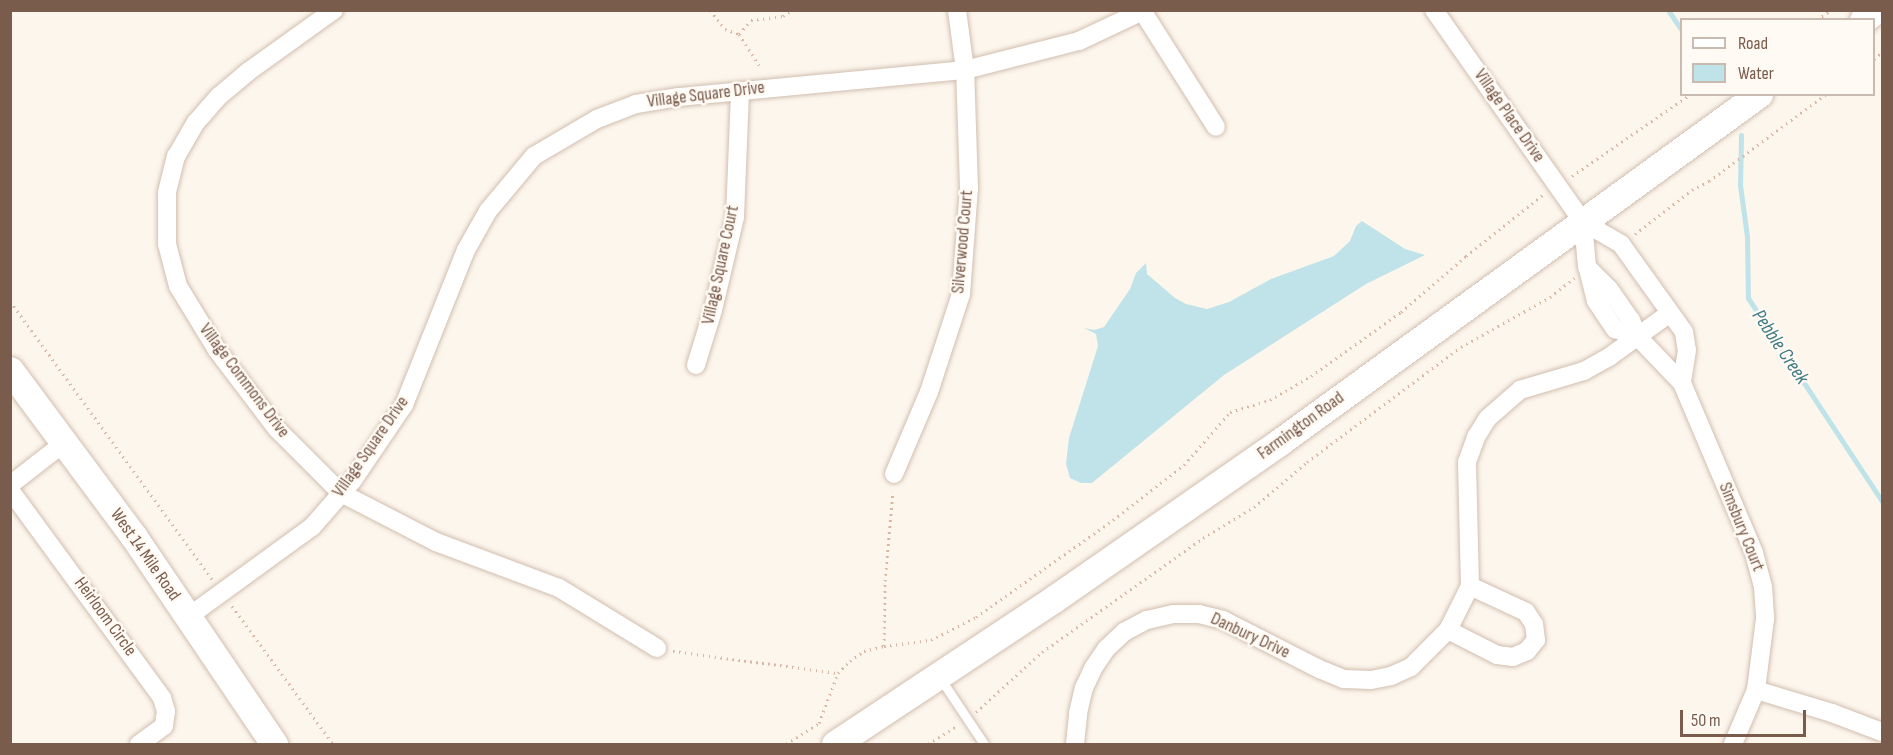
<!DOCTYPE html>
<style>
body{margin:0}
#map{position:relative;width:1893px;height:755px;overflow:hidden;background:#fdf6ec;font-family:"Sofia Sans Condensed",sans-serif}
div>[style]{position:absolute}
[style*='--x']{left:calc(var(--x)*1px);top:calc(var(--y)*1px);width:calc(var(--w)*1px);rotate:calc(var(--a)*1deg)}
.water>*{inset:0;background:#bfe3e8}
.stream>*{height:5px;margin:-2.5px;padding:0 2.5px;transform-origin:2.5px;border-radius:2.5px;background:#bfe3e8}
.path>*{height:3px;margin-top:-1.5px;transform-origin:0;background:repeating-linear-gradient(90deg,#d9b8a5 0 1.5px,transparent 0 6px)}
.roads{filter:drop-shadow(0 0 2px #d1beb0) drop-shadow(0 0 2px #d1beb0)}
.lane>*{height:9px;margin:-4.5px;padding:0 4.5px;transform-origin:4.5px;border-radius:4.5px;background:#fff}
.street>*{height:18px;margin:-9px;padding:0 9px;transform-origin:9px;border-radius:9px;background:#fff}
.secondary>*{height:27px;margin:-13.5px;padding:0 13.5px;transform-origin:13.5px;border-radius:13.5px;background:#fff}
span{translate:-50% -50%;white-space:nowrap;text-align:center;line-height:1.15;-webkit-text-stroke:5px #fffaf3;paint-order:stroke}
.street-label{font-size:18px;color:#7a5c4d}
.water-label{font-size:20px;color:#437c86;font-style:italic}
.frame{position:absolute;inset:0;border:12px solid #7a5c4d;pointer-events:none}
.legend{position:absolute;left:1680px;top:18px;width:195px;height:78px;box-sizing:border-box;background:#fffaf3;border:2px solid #cabbb1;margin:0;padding:8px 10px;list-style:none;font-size:18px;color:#7a5c4d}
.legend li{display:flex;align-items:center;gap:12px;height:30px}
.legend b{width:30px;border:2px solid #cabbb1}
.scale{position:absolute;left:1680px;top:710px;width:126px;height:27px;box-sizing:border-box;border:3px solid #7a5c4d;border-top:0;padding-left:8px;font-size:18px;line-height:21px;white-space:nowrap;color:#7a5c4d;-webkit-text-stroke:4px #fffaf3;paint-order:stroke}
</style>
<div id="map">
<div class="water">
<i style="clip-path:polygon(1362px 221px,1405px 249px,1425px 255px,1366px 284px,1224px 375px,1092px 483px,1081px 483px,1070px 478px,1066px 464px,1069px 438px,1098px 346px,1096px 334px,1084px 328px,1094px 330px,1104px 327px,1130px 289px,1136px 273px,1146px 263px,1147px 274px,1175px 298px,1186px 304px,1207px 309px,1229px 302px,1271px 279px,1334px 256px,1350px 241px,1356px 226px)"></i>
</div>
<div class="stream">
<i style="--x:1668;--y:10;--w:25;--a:56"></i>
<i style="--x:1741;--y:135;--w:50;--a:91.1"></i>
<i style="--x:1740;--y:185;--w:52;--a:82.3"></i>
<i style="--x:1747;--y:237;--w:61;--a:89.1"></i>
<i style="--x:1748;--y:298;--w:243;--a:56.6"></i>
</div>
<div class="path">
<i style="--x:710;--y:10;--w:24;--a:52"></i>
<i style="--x:725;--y:29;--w:15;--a:20"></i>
<i style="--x:739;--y:34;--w:37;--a:57"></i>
<i style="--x:1817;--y:20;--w:17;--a:-36"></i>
<i style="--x:739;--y:34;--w:18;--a:-49"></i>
<i style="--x:751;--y:20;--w:32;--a:-7"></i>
<i style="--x:783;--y:16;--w:11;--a:-34"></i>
<i style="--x:1874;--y:59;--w:11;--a:-41"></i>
<i style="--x:1572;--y:176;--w:145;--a:-34.6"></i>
<i style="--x:1635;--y:234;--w:72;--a:-37.7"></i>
<i style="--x:1692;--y:190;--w:19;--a:-28"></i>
<i style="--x:1709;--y:181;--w:146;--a:-36.6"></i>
<i style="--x:10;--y:301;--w:344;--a:54"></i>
<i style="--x:232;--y:606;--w:171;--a:53.8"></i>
<i style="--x:884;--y:646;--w:65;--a:-89.1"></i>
<i style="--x:885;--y:581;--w:90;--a:-84.9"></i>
<i style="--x:673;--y:651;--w:166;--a:7.6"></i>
<i style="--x:976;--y:712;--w:89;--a:-42.3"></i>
<i style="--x:1042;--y:652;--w:197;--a:-35.3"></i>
<i style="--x:1203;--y:538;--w:60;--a:-31.3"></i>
<i style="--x:1254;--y:507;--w:70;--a:-40.3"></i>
<i style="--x:1307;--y:462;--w:192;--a:-36.8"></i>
<i style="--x:1461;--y:347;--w:102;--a:-29.3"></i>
<i style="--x:1550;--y:297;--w:31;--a:-38"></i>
<i style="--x:786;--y:744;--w:39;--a:-32"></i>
<i style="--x:819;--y:723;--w:53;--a:-69.2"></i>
<i style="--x:838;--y:673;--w:17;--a:-45"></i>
<i style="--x:850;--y:661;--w:17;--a:-36"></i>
<i style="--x:864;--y:651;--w:21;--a:-14"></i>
<i style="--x:884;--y:646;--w:47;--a:-7.3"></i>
<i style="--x:931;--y:640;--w:51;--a:-27.1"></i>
<i style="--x:976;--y:617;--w:168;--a:-35.3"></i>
<i style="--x:1113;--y:520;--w:90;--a:-37.8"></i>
<i style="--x:1184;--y:465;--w:70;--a:-49"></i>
<i style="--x:1230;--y:412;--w:42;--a:-16.7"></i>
<i style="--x:1270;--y:400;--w:48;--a:-30.3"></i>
<i style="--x:1311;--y:376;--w:110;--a:-35.4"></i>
<i style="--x:1401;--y:312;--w:86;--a:-40.7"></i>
<i style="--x:1466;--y:256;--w:100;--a:-38.5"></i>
<i style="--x:928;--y:744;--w:34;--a:-32"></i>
</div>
<div class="roads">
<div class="lane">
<i style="--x:940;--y:678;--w:79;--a:56.3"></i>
</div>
<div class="street">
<i style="--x:334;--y:10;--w:105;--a:144.3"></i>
<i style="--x:249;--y:71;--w:39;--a:140"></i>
<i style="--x:219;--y:96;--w:35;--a:131"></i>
<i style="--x:196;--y:122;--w:39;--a:120"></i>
<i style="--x:176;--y:156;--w:38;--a:104"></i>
<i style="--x:167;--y:193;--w:51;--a:90"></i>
<i style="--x:167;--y:244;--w:43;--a:75.3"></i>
<i style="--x:178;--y:286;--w:75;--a:58.6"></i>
<i style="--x:217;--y:350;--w:99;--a:52.8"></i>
<i style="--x:277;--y:429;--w:91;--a:45"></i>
<i style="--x:341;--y:493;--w:107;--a:27.3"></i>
<i style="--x:436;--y:542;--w:131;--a:20.5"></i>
<i style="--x:559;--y:588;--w:115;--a:31.5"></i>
<i style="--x:1434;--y:10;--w:259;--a:54.9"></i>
<i style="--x:1583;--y:222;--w:44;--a:30.1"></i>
<i style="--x:1621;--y:244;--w:108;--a:54.4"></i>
<i style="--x:1684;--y:332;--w:18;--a:81"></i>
<i style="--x:1687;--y:350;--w:33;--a:99"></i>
<i style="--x:1143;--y:12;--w:136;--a:57.6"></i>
<i style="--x:1583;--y:222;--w:45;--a:84.9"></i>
<i style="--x:1587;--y:267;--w:31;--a:45"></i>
<i style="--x:1609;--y:289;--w:38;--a:55"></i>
<i style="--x:1631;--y:320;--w:17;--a:69"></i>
<i style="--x:1637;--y:336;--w:65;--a:46.2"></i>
<i style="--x:1682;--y:383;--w:185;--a:67"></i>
<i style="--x:1754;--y:553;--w:35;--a:75"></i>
<i style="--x:1763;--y:587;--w:32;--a:86"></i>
<i style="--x:1765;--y:619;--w:72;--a:97.2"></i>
<i style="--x:1756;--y:690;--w:59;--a:113.1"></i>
<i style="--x:1588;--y:269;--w:33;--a:76"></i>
<i style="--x:1596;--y:301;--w:34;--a:56"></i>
<i style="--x:1615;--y:329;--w:23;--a:18"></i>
<i style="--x:696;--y:365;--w:58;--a:-72.8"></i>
<i style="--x:713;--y:310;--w:96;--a:-76.7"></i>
<i style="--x:735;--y:217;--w:125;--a:-87.7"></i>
<i style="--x:894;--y:474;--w:89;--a:-66.9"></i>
<i style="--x:929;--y:392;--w:103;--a:-71.9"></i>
<i style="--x:961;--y:294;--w:106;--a:-85.7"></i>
<i style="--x:969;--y:188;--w:118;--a:-91.9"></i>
<i style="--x:965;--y:70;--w:61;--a:-97.6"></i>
<i style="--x:10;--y:485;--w:68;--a:-37.9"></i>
<i style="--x:10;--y:490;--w:258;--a:53.8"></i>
<i style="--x:162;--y:698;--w:14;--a:73"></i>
<i style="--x:166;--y:711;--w:15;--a:98"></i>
<i style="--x:164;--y:726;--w:31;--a:144"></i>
<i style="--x:188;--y:617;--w:153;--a:-36"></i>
<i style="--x:312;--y:527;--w:62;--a:-48.9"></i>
<i style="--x:353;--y:480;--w:91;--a:-55.8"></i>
<i style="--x:404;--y:405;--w:167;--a:-68.2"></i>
<i style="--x:466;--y:250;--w:45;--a:-60.6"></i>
<i style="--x:488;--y:211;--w:72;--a:-50.1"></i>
<i style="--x:534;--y:156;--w:73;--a:-30.4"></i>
<i style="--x:597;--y:119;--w:42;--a:-21"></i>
<i style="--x:636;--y:104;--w:44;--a:-9.2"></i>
<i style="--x:679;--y:97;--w:287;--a:-5.4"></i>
<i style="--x:965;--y:70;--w:118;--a:-14.3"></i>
<i style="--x:1079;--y:41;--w:73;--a:-25.2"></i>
<i style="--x:1448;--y:630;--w:55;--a:27"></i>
<i style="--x:1497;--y:655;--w:16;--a:7"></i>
<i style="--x:1513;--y:657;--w:15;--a:-23"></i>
<i style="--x:1527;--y:651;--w:14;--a:-51"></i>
<i style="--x:1536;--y:640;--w:16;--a:-97"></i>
<i style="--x:1534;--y:624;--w:14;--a:-124"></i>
<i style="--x:1526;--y:612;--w:62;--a:-155.1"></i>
<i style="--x:1756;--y:690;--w:79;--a:16.8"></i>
<i style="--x:1832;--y:713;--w:53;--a:20.8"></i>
<i style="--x:1075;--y:744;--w:31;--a:-84"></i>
<i style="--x:1078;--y:713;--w:26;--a:-77"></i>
<i style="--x:1084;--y:688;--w:23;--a:-65"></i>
<i style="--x:1094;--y:667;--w:22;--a:-56"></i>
<i style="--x:1106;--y:649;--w:25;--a:-43"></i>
<i style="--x:1124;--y:632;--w:26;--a:-28"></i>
<i style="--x:1147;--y:620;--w:27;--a:-13"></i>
<i style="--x:1173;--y:614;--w:26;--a:0"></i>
<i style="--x:1199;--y:614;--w:25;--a:14"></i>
<i style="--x:1223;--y:620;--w:108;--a:27"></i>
<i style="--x:1319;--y:669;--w:27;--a:22"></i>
<i style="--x:1344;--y:679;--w:27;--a:2"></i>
<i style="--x:1371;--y:680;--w:20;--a:-11"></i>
<i style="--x:1391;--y:676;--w:22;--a:-24"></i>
<i style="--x:1411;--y:667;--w:52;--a:-45"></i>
<i style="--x:1448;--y:630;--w:49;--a:-63.4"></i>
<i style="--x:1470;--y:586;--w:124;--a:-91.4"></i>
<i style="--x:1467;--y:462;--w:27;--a:-70"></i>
<i style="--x:1476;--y:437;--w:22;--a:-58"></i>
<i style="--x:1488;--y:418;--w:43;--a:-41.2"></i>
<i style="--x:1520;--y:390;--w:67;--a:-16.5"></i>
<i style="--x:1584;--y:371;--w:29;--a:-29"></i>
<i style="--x:1609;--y:357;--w:75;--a:-35.8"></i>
</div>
<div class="secondary">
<i style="--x:1863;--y:20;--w:16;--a:-38"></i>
<i style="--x:10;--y:370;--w:208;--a:53.4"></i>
<i style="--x:134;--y:537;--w:250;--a:55.9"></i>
<i style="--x:835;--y:744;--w:263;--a:-33.5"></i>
<i style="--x:1054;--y:599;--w:277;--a:-34.8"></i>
<i style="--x:1281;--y:441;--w:591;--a:-35.98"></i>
</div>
</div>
<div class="street-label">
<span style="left:706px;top:95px;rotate:-7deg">Village Square Drive</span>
<span style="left:1509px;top:116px;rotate:55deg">Village Place Drive</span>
<span style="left:963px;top:242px;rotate:-85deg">Silverwood Court</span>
<span style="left:721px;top:265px;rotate:-78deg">Village Square Court</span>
<span style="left:244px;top:381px;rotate:53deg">Village Commons Drive</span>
<span style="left:1301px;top:426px;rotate:-36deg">Farmington Road</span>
<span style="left:371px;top:447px;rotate:-55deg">Village Square Drive</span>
<span style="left:1741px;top:527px;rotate:68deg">Simsbury Court</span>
<span style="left:145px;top:555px;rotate:55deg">West 14 Mile Road</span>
<span style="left:105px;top:617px;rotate:54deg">Heirloom Circle</span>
<span style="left:1250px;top:636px;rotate:25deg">Danbury Drive</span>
</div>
<div class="water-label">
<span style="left:1780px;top:347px;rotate:56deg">Pebble Creek</span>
</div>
<div class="frame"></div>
<ul class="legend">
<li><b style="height:8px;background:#fff"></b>Road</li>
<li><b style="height:16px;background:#bfe3e8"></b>Water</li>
</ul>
<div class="scale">50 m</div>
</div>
